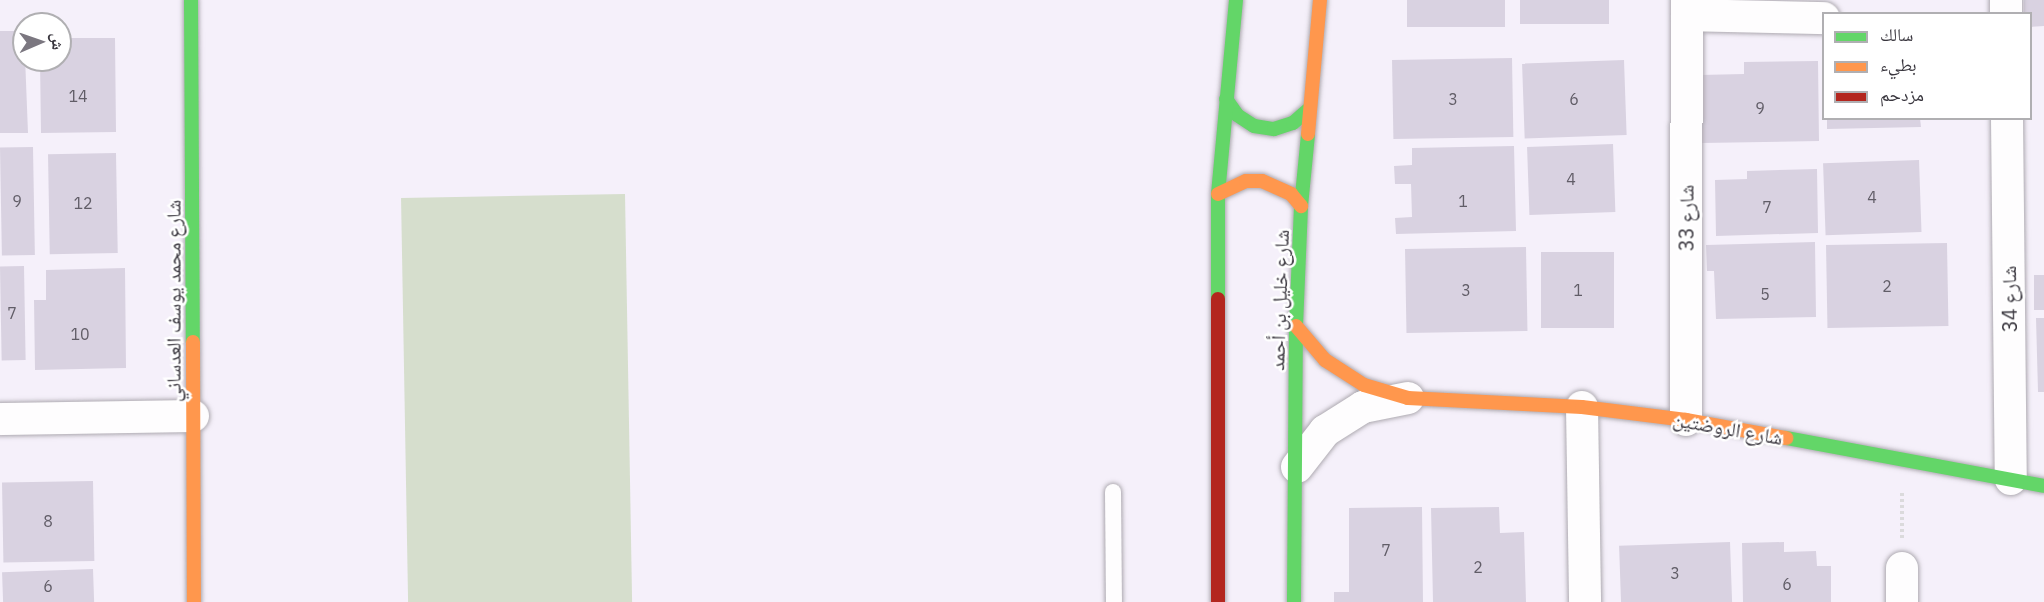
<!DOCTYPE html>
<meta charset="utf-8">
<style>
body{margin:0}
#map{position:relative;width:2044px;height:602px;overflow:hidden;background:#f5f0fa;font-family:"IBM Plex Sans","Noto Naskh Arabic",sans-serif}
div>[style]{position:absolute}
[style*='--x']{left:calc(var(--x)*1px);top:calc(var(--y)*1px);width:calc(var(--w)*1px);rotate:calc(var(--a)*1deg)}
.green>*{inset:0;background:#d6decd;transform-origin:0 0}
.building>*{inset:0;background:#d9d2e1;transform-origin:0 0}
.path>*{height:4px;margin-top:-2px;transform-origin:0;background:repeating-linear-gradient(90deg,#dbdadc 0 3px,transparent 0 6px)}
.roads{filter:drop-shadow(0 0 2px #aeaab1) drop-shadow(0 0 2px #aeaab1)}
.lane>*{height:16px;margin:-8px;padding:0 8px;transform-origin:8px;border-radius:8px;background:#fefdfe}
.street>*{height:32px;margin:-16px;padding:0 16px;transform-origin:16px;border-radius:16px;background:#fefdfe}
.fast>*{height:14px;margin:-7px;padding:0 7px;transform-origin:7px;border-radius:7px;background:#63d668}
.slow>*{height:14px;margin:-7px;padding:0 7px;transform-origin:7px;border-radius:7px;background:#ff974d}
.jam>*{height:14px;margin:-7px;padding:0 7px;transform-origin:7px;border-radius:7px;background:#b3261e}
span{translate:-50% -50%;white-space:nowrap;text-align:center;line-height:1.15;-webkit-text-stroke:5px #fff;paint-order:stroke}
.number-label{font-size:16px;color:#615d67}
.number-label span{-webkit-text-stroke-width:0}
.street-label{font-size:20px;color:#39363e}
.legend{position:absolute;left:1822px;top:12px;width:210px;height:108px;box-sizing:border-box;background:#fff;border:2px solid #b0afb2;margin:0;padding:8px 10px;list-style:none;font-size:18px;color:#39363e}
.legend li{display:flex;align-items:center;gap:12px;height:30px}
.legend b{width:30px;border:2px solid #b0afb2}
.north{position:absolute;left:12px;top:12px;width:60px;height:60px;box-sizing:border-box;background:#fff;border:2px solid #b0afb2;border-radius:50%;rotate:88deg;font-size:16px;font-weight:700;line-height:24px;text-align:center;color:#39363e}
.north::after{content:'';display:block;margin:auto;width:21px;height:27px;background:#7b7780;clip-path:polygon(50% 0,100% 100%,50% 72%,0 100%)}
</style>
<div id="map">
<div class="green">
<i style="left:625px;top:194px;width:408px;height:224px;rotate:89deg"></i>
</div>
<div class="building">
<i style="left:1407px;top:0;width:98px;height:27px"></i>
<i style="left:1520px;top:0;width:89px;height:24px"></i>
<i style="clip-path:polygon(2024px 0,2044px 0,2044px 26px,2030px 27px,2030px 14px,2024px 14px)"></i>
<i style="clip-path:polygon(0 31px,24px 31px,28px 133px,0 133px)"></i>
<i style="clip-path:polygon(60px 38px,115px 38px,116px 132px,41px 133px,40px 60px,60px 60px)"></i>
<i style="left:1512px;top:58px;width:79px;height:120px;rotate:89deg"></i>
<i style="left:1624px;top:60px;width:75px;height:102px;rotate:88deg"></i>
<i style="clip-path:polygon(1818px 61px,1819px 141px,1702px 143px,1700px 75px,1744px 74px,1744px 62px)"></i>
<i style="clip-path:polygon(1827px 118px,1920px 118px,1921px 127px,1827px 129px)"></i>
<i style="left:1613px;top:144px;width:68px;height:86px;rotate:88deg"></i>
<i style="clip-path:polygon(1514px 146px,1516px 231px,1396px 234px,1395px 218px,1412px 217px,1411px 184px,1395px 184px,1394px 166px,1412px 165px,1412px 148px)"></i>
<i style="left:33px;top:147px;width:108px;height:33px;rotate:89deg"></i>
<i style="left:116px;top:153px;width:100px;height:68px;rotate:89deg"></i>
<i style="left:1919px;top:160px;width:72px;height:96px;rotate:88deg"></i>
<i style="clip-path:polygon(1817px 169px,1818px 233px,1716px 236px,1715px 180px,1747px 179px,1747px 171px)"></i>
<i style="clip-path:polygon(1815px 242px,1816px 317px,1716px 319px,1714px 271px,1707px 271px,1706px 245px)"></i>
<i style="left:1947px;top:243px;width:83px;height:121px;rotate:89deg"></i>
<i style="left:1526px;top:247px;width:84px;height:121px;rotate:89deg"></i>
<i style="left:1541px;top:252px;width:73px;height:76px"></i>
<i style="left:24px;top:266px;width:94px;height:24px;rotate:89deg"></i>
<i style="clip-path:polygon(125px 268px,126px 368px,35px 370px,34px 300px,46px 300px,46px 270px)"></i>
<i style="left:2034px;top:275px;width:10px;height:35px"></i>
<i style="clip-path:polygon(2036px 318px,2044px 318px,2044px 392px,2038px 392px)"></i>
<i style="left:93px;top:481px;width:80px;height:91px;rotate:89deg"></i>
<i style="clip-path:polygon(1422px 507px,1423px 602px,1334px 602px,1334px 592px,1349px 592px,1349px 508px)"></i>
<i style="clip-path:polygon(1499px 507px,1500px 533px,1524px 532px,1526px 602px,1433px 602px,1431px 508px)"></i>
<i style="left:1730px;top:542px;width:60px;height:111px;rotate:88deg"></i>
<i style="clip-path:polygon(1784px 542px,1784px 552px,1816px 551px,1817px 566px,1831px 566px,1831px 602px,1743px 602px,1742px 543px)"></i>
<i style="left:93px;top:569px;width:33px;height:91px;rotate:88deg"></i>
</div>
<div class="path">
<i style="--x:1902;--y:538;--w:47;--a:-90"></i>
</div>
<div class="roads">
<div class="lane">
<i style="--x:1113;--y:492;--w:110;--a:89.5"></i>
</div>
<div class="street">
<i style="--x:2006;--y:0;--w:14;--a:90"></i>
<i style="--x:1687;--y:15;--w:137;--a:1.3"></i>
<i style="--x:2007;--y:118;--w:361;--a:89.4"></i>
<i style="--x:1582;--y:407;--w:195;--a:89.1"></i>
<i style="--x:0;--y:419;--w:193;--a:-0.9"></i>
<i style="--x:1686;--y:420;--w:420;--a:-89.9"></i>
<i style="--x:1297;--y:467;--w:46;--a:-52.1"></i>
<i style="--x:1325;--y:431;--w:45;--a:-32.3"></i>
<i style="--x:1363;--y:407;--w:46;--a:-11.3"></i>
<i style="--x:1902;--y:602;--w:34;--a:-90"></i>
</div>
<div class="fast">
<i style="--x:191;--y:0;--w:342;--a:89.7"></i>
<i style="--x:1226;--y:99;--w:19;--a:55"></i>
<i style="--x:1237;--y:115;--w:20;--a:33"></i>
<i style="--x:1254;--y:126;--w:20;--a:9"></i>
<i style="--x:1274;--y:129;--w:20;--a:-18"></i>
<i style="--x:1293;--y:123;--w:20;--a:-41"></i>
<i style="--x:1218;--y:299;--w:105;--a:-90"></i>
<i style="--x:1218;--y:194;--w:195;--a:-84.7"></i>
<i style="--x:1786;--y:438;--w:262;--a:10.5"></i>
<i style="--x:1294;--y:602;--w:276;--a:-89.6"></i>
<i style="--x:1296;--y:326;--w:120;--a:-87.6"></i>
<i style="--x:1301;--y:206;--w:72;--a:-84.4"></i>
</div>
<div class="slow">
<i style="--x:1308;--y:134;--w:135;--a:-84.9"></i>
<i style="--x:1218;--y:194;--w:31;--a:-25"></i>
<i style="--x:1246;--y:181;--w:16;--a:0"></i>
<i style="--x:1262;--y:181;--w:32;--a:24"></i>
<i style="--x:1291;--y:194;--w:16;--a:50"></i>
<i style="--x:1296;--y:326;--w:45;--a:49.5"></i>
<i style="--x:1325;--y:360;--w:46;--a:32.7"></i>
<i style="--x:1364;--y:385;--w:46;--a:16.5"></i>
<i style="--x:1408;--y:398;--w:174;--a:3"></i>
<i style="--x:1582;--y:407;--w:105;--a:7.1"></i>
<i style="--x:1686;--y:420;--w:102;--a:10.2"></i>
<i style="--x:193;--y:342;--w:260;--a:89.8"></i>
</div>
<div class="jam">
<i style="--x:1218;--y:299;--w:303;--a:90"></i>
</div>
</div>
<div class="number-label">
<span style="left:78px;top:96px">14</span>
<span style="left:1453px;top:99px">3</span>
<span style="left:1574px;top:99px">6</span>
<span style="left:1760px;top:108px">9</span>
<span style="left:1571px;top:179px">4</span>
<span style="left:1872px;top:197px">4</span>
<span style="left:17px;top:201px">9</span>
<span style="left:1463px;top:201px">1</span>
<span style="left:83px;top:203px">12</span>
<span style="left:1767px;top:207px">7</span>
<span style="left:1887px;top:286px">2</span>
<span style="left:1466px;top:290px">3</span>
<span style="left:1578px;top:290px">1</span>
<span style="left:1765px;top:294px">5</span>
<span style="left:12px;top:313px">7</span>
<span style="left:80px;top:334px">10</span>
<span style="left:48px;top:521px">8</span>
<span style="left:1386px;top:550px">7</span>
<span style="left:1478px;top:567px">2</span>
<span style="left:1675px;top:573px">3</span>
<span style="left:1787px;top:584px">6</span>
<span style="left:48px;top:586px">6</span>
</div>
<div class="street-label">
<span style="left:1686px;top:218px;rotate:-90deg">شارع 33</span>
<span style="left:2009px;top:299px;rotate:-91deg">شارع 34</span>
<span style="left:1279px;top:300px;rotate:-88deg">شارع خليل بن أحمد</span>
<span style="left:173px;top:301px;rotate:-90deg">شارع محمد يوسف العدساني</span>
<span style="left:1728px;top:428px;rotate:10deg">شارع الروضتين</span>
</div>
<ul class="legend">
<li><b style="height:8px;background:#63d668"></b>سالك</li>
<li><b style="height:8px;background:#ff974d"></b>بطيء</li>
<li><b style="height:8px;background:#b3261e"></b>مزدحم</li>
</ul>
<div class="north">ش</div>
</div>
